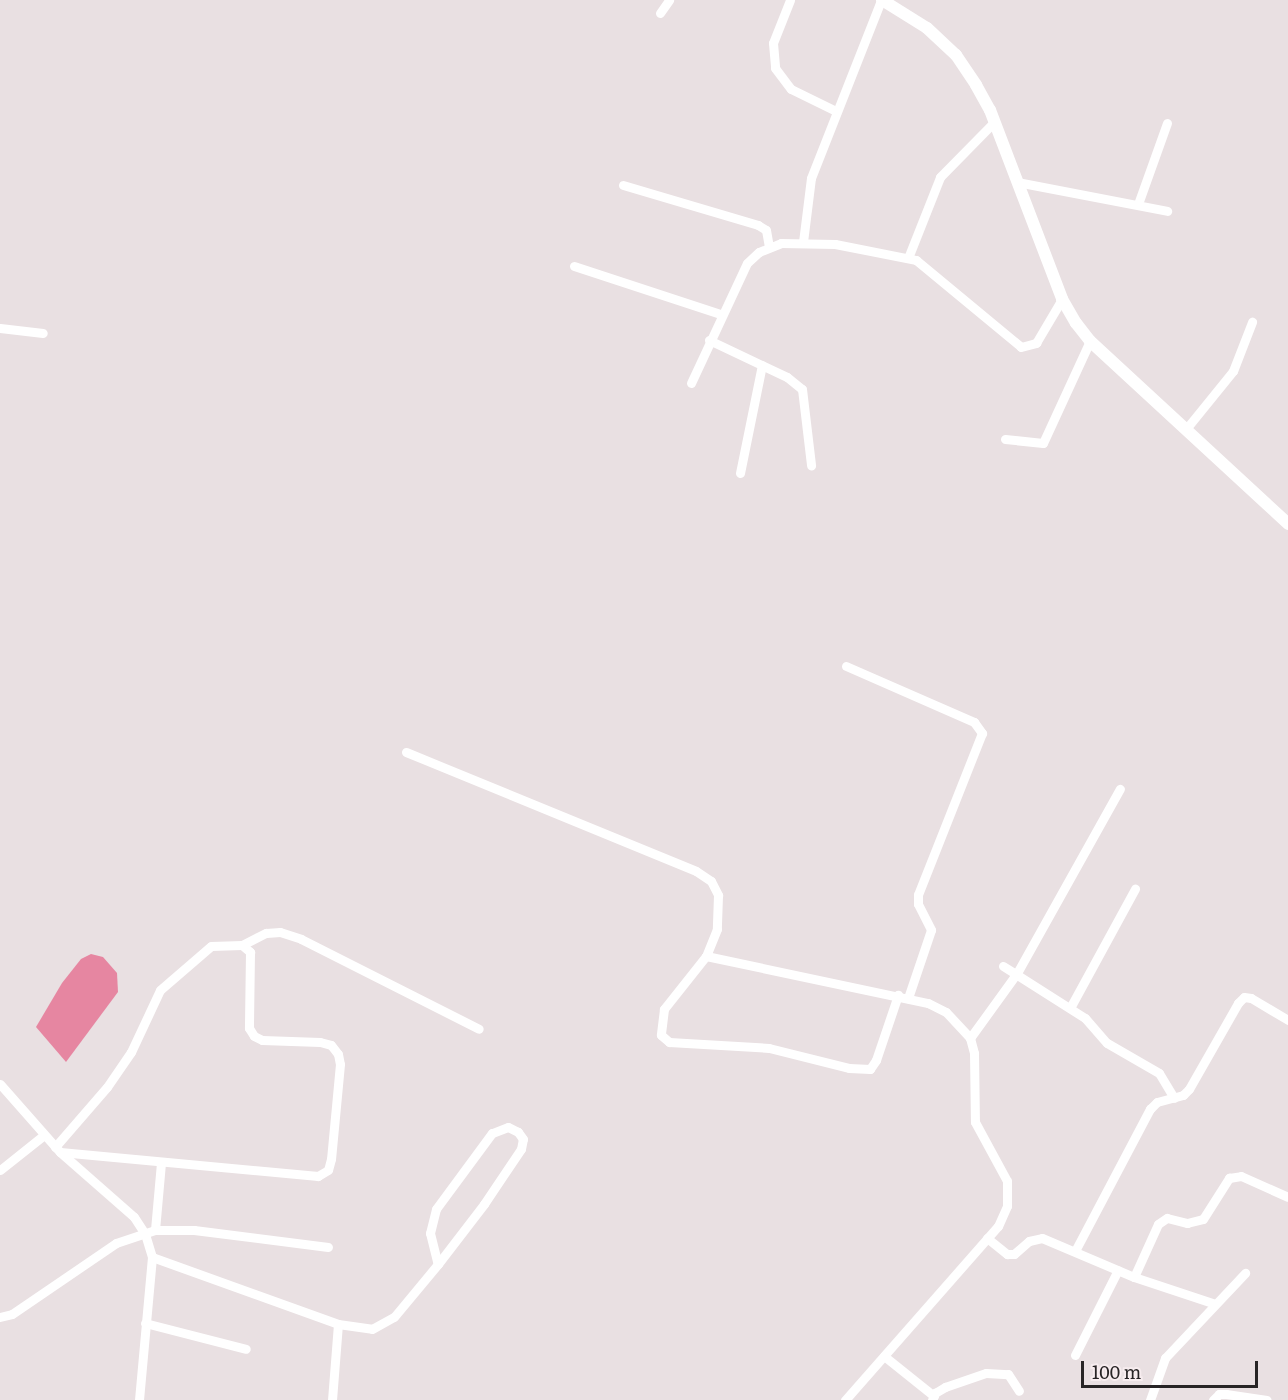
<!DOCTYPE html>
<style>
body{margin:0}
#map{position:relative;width:1288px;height:1400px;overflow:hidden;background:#e9e0e2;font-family:Literata,serif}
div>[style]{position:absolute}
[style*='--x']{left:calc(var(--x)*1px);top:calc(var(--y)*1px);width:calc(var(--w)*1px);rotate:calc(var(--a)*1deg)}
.water>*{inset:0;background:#e686a1}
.minor>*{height:9px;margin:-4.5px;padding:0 4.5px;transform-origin:4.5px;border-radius:4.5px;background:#fff}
.tertiary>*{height:12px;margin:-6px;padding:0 6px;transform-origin:6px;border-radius:6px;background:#fff}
span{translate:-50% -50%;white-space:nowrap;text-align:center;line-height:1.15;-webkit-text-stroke:6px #f7edef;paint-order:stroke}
.scale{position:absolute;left:1081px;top:1361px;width:177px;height:27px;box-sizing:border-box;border:3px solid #272425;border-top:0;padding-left:8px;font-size:18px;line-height:21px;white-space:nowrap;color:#272425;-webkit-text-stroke:4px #f7edef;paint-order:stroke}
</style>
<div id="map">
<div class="water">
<i style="clip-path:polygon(91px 954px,103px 957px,117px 973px,118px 992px,66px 1062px,36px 1027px,62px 983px,81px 959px)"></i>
</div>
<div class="minor">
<i style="--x:790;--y:0;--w:46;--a:111.6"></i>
<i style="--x:773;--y:43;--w:25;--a:85"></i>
<i style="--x:775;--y:68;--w:26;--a:53"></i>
<i style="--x:791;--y:89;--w:50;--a:26.1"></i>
<i style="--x:660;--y:13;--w:16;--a:-55"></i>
<i style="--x:1017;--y:182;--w:153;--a:10.9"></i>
<i style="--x:623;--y:185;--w:141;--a:16.5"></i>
<i style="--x:758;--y:225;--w:9;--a:32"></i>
<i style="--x:766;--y:230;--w:17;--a:80"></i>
<i style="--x:1138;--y:204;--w:86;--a:-70.3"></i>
<i style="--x:803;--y:242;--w:64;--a:-82.9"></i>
<i style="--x:811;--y:178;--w:191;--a:-68.5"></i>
<i style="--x:908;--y:258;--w:87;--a:-68.4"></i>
<i style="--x:940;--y:177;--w:77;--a:-45.5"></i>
<i style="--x:574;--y:266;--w:154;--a:18.2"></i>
<i style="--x:0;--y:328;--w:43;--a:6.6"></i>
<i style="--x:709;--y:340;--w:86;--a:25.4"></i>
<i style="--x:787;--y:377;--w:19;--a:39"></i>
<i style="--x:802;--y:389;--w:77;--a:83.2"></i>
<i style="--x:691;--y:383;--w:132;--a:-65"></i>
<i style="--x:747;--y:263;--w:16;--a:-43"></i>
<i style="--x:759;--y:252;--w:24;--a:-22"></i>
<i style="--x:781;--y:243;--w:54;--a:1.1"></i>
<i style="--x:835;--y:244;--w:83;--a:11.2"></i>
<i style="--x:916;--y:260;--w:136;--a:39.6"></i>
<i style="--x:1021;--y:347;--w:16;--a:-15"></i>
<i style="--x:1036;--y:343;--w:51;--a:-59.4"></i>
<i style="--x:1186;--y:429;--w:75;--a:-51"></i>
<i style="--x:1233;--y:371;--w:53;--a:-68.8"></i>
<i style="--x:1005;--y:439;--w:38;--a:6"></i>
<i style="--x:1043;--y:443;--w:112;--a:-65.3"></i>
<i style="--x:740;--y:473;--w:110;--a:-78.5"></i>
<i style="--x:846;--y:666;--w:140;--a:23.6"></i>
<i style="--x:974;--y:722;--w:14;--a:54"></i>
<i style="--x:982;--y:733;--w:174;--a:111.6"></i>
<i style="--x:918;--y:895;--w:9;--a:90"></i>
<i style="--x:918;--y:904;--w:29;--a:63"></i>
<i style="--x:931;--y:930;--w:72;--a:108.7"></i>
<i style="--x:406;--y:752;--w:313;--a:22.3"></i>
<i style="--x:696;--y:871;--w:18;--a:34"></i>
<i style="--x:711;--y:881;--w:16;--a:63"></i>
<i style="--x:718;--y:895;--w:34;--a:92"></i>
<i style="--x:717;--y:929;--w:29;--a:112"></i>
<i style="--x:706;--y:956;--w:68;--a:128.4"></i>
<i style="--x:664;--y:1009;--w:26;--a:97"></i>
<i style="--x:661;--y:1035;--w:11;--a:41"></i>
<i style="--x:669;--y:1042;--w:100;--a:3.4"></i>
<i style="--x:769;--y:1048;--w:82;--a:14"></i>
<i style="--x:849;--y:1068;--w:21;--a:3"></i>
<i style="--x:870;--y:1069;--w:11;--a:-56"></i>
<i style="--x:876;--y:1060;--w:69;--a:-71.3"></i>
<i style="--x:242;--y:945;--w:27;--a:-27"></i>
<i style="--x:266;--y:933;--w:14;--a:-4"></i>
<i style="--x:280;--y:932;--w:22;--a:18"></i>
<i style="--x:301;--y:939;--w:199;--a:26.8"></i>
<i style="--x:706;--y:956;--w:227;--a:12"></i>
<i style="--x:928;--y:1003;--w:20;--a:27"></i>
<i style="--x:946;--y:1012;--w:35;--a:47"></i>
<i style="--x:970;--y:1038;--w:16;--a:75"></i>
<i style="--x:974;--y:1053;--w:69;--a:89.2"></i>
<i style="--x:975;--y:1122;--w:67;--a:61.5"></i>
<i style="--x:1007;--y:1181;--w:25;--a:90"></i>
<i style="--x:1007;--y:1206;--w:22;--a:114"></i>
<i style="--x:998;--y:1226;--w:232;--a:131.3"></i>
<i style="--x:1003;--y:966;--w:97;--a:32.4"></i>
<i style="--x:1085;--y:1018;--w:33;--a:49"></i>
<i style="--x:1107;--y:1043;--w:60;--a:30"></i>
<i style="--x:1159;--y:1073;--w:29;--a:59"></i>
<i style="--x:1070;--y:1008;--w:136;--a:-61.4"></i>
<i style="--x:970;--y:1038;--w:80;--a:-54.1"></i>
<i style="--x:1017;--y:973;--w:211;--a:-60.8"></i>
<i style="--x:0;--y:1084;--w:91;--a:48.6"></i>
<i style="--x:60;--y:1152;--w:98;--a:41.3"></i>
<i style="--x:134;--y:1217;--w:20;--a:57"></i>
<i style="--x:145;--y:1234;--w:24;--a:73"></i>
<i style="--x:152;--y:1257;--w:144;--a:95.2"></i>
<i style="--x:55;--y:1147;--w:79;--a:-49.1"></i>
<i style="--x:107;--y:1087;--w:42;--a:-55.6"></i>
<i style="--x:131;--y:1052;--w:68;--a:-64.9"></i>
<i style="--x:160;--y:990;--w:67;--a:-40.8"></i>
<i style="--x:211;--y:946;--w:31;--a:-2"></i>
<i style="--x:242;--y:945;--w:11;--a:41"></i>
<i style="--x:250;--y:952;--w:76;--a:90.8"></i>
<i style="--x:249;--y:1028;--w:9;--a:58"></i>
<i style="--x:254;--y:1036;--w:9;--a:27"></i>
<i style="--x:262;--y:1040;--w:58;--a:2"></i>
<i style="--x:320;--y:1042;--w:11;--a:15"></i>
<i style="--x:331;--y:1045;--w:11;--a:52"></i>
<i style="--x:338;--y:1054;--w:10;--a:79"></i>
<i style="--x:340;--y:1064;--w:95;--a:95.4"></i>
<i style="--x:331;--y:1159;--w:11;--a:105"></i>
<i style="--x:328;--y:1170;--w:12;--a:149"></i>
<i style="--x:318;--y:1176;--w:259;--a:-174.7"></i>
<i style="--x:0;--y:1170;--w:56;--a:-38.5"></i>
<i style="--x:155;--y:1230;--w:67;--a:-84.9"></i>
<i style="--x:987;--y:1238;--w:26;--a:39"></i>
<i style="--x:1007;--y:1254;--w:7;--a:0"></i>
<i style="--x:1014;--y:1254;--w:20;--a:-41"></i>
<i style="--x:1029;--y:1241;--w:13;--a:-13"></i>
<i style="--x:1042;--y:1238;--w:100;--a:23"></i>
<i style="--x:1134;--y:1277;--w:85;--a:18.4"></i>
<i style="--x:1075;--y:1251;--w:161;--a:-62.2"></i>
<i style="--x:1150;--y:1109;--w:10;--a:-45"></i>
<i style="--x:1157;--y:1102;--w:27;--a:-15"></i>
<i style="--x:1183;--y:1095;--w:8;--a:-45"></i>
<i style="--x:1189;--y:1089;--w:99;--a:-60.3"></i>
<i style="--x:1238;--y:1003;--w:8;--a:-45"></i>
<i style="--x:1244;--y:997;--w:7;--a:8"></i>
<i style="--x:1251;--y:998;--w:43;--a:30.7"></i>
<i style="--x:152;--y:1257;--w:198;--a:19.8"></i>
<i style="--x:338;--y:1324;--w:34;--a:8"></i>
<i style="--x:372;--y:1329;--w:25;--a:-29"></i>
<i style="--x:394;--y:1317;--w:69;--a:-50.3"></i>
<i style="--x:438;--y:1264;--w:76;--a:-52.5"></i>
<i style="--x:484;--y:1204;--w:66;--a:-56.1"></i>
<i style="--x:521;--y:1149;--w:10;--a:-79"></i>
<i style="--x:523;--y:1139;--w:9;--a:-126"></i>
<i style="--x:518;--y:1132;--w:11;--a:-153"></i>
<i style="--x:508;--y:1127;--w:17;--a:159"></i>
<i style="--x:492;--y:1133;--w:94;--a:126.4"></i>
<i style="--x:436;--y:1209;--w:25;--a:104"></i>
<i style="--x:430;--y:1233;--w:32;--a:76"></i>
<i style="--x:1134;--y:1277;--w:58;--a:-65.6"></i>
<i style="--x:1158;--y:1224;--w:11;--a:-34"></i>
<i style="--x:1167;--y:1218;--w:21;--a:14"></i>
<i style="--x:1187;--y:1223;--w:16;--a:-14"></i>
<i style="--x:1203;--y:1219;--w:49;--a:-57.6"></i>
<i style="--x:1229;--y:1178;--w:12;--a:-9"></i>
<i style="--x:1241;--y:1176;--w:51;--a:24.1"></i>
<i style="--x:0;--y:1317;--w:12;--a:-14"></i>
<i style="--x:12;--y:1314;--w:126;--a:-34.3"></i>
<i style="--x:116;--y:1243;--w:41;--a:-18.4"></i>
<i style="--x:155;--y:1230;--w:39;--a:0"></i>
<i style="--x:194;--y:1230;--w:135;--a:7.2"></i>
<i style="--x:145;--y:1323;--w:104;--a:14.4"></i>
<i style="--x:1075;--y:1355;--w:95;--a:-63.2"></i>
<i style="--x:884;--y:1356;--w:64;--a:38.7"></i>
<i style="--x:332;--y:1400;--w:76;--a:-85.5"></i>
<i style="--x:932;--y:1400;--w:8;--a:-67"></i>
<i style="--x:935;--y:1393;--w:12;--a:-31"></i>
<i style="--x:945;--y:1387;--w:43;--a:-18.9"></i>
<i style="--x:986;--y:1373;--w:22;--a:3"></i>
<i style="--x:1008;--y:1374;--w:20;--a:57"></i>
<i style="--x:1150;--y:1400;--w:45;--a:-70.3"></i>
<i style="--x:1165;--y:1358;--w:117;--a:-46.7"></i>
<i style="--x:1213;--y:1400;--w:8;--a:-45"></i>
<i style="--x:1219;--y:1394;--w:7;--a:0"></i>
<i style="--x:1226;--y:1394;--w:41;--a:8.3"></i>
</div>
<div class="tertiary">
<i style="--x:882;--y:0;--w:53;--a:31.9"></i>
<i style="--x:927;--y:28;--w:40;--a:43"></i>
<i style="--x:956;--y:55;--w:36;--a:56"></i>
<i style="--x:976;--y:85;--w:29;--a:61"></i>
<i style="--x:990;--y:110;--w:202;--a:69.1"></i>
<i style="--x:1062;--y:299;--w:28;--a:60"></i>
<i style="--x:1076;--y:323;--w:23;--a:52"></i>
<i style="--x:1090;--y:341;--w:270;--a:42.7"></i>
</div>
<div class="scale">100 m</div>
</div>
